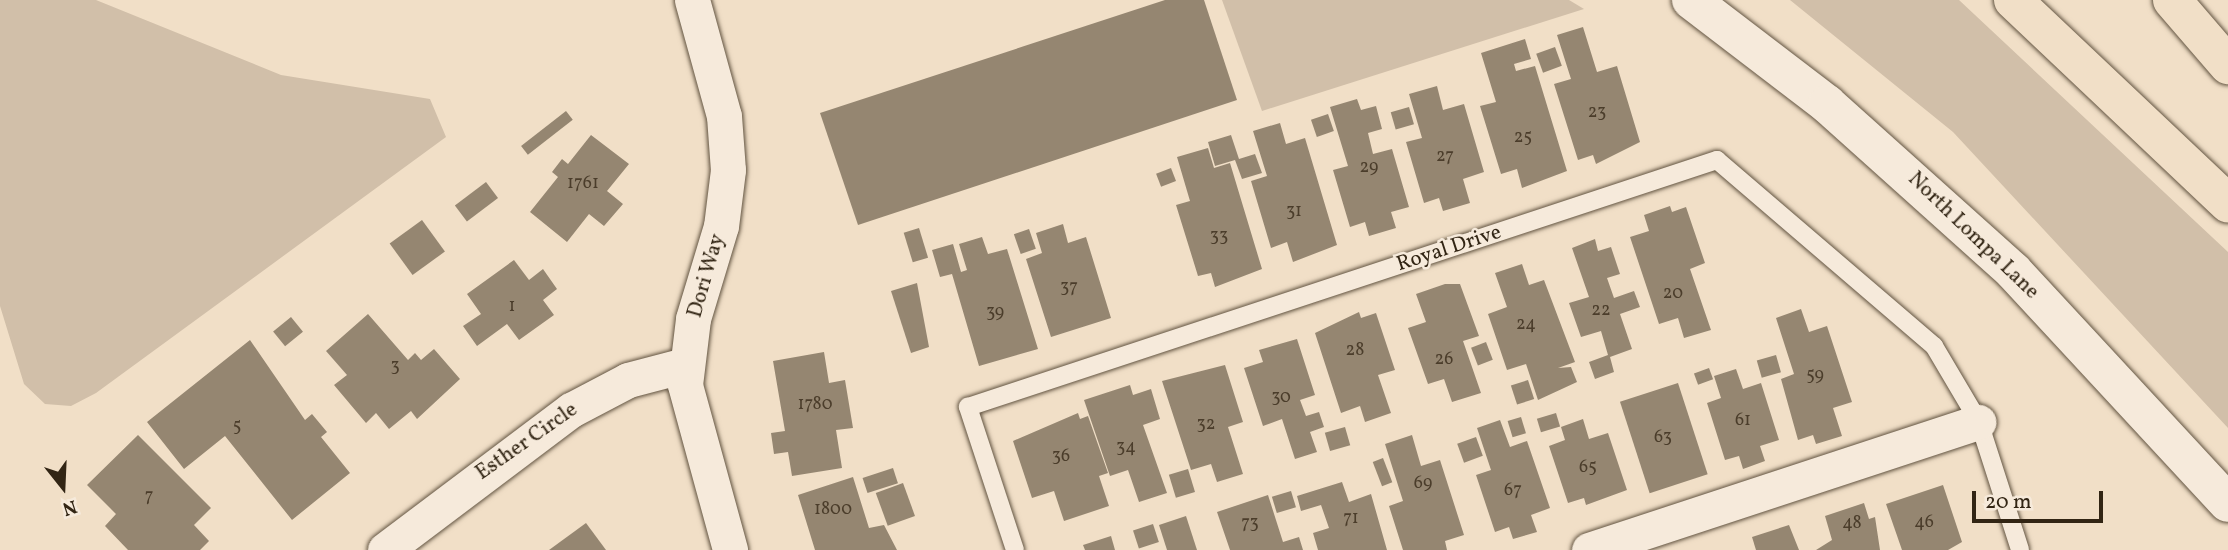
<!DOCTYPE html>
<style>
body{margin:0}
#map{position:relative;width:2228px;height:550px;overflow:hidden;background:#f1dfc7;font-family:Vollkorn,serif}
div>[style]{position:absolute}
[style*='--x']{left:calc(var(--x)*1px);top:calc(var(--y)*1px);width:calc(var(--w)*1px);rotate:calc(var(--a)*1deg)}
.green>*{inset:0;background:#d1bfa9}
.building>*{inset:0;background:#958671;transform-origin:0 0}
.roads{filter:drop-shadow(0 0 2px #625441) drop-shadow(0 0 2px #625441)}
.service>*{height:18px;margin:-9px;padding:0 9px;transform-origin:9px;border-radius:9px;background:#f6eadb}
.minor>*{height:35px;margin:-17.5px;padding:0 17.5px;transform-origin:17.5px;border-radius:17.5px;background:#f6eadb}
.tertiary>*{height:38px;margin:-19px;padding:0 19px;transform-origin:19px;border-radius:19px;background:#f6eadb}
.motorway>*{height:38px;margin:-19px;padding:0 19px;transform-origin:19px;border-radius:19px;background:#f1dfc7}
span{translate:-50% -50%;white-space:nowrap;text-align:center;line-height:1.15;-webkit-text-stroke:5px #f6eadb;paint-order:stroke}
.number-label{font-size:18px;color:#4b3d2b}
.number-label span{-webkit-text-stroke-width:0}
.street-label{font-size:21px;color:#322514}
.north{position:absolute;left:28px;top:452px;width:70px;height:70px;-webkit-text-stroke:5px #f6eadb;paint-order:stroke;rotate:162deg;font-size:19px;font-weight:700;line-height:28px;text-align:center;color:#322514}
.north::after{content:'';display:block;margin:auto;width:24px;height:32px;background:#322514;clip-path:polygon(50% 0,100% 100%,50% 72%,0 100%)}
.scale{position:absolute;left:1972px;top:491px;width:131px;height:32px;box-sizing:border-box;border:4px solid #322514;border-top:0;padding-left:9px;font-size:21px;line-height:24px;white-space:nowrap;color:#322514;-webkit-text-stroke:5px #f6eadb;paint-order:stroke}
</style>
<div id="map">
<div class="green">
<i style="clip-path:polygon(0 0,96px 0,281px 75px,430px 99px,446px 137px,96px 393px,71px 406px,45px 404px,24px 384px,0 306px)"></i>
<i style="clip-path:polygon(1222px 0,1569px 0,1584px 9px,1262px 111px)"></i>
<i style="clip-path:polygon(1790px 0,1959px 0,2228px 252px,2228px 428px,1953px 132px)"></i>
</div>
<div class="building">
<i style="clip-path:polygon(1165px 0,1204px 0,1237px 100px,858px 225px,820px 113px)"></i>
<i style="clip-path:polygon(1583px 27px,1597px 72px,1617px 66px,1640px 142px,1596px 164px,1593px 155px,1578px 160px,1554px 84px,1571px 79px,1557px 35px)"></i>
<i style="clip-path:polygon(1525px 39px,1531px 59px,1514px 64px,1516px 71px,1535px 66px,1567px 171px,1522px 188px,1517px 169px,1501px 174px,1480px 106px,1496px 102px,1481px 53px)"></i>
<i style="left:1555px;top:47px;width:20px;height:20px;rotate:70deg"></i>
<i style="clip-path:polygon(1437px 86px,1443px 110px,1464px 104px,1484px 172px,1463px 179px,1470px 203px,1443px 211px,1439px 198px,1424px 203px,1406px 142px,1422px 138px,1409px 94px)"></i>
<i style="clip-path:polygon(1357px 99px,1361px 110px,1376px 106px,1382px 129px,1368px 133px,1373px 154px,1392px 149px,1409px 207px,1391px 212px,1396px 228px,1369px 236px,1365px 222px,1350px 227px,1333px 170px,1348px 166px,1330px 107px)"></i>
<i style="left:1409px;top:107px;width:18px;height:19px;rotate:74deg"></i>
<i style="left:566px;top:111px;width:11px;height:57px;rotate:52deg"></i>
<i style="left:1328px;top:114px;width:18px;height:18px;rotate:71deg"></i>
<i style="clip-path:polygon(1280px 123px,1286px 144px,1305px 138px,1337px 245px,1293px 262px,1287px 242px,1271px 248px,1251px 181px,1267px 176px,1253px 131px)"></i>
<i style="clip-path:polygon(591px 135px,629px 164px,607px 191px,623px 204px,604px 226px,589px 214px,567px 242px,530px 212px,558px 177px,552px 172px,562px 159px,568px 164px)"></i>
<i style="clip-path:polygon(1231px 135px,1239px 159px,1255px 154px,1262px 173px,1242px 179px,1235px 160px,1215px 166px,1208px 142px)"></i>
<i style="clip-path:polygon(1208px 148px,1214px 168px,1230px 163px,1262px 269px,1215px 287px,1211px 273px,1198px 276px,1176px 205px,1190px 201px,1177px 157px)"></i>
<i style="left:1171px;top:168px;width:14px;height:16px;rotate:69deg"></i>
<i style="left:486px;top:182px;width:20px;height:39px;rotate:53deg"></i>
<i style="clip-path:polygon(1670px 206px,1672px 212px,1686px 207px,1705px 263px,1690px 269px,1711px 330px,1684px 338px,1678px 318px,1659px 324px,1630px 237px,1649px 231px,1644px 215px)"></i>
<i style="left:422px;top:220px;width:39px;height:40px;rotate:54deg"></i>
<i style="clip-path:polygon(1063px 224px,1068px 243px,1086px 237px,1111px 318px,1051px 337px,1026px 259px,1042px 253px,1036px 233px)"></i>
<i style="left:919px;top:228px;width:31px;height:16px;rotate:73deg"></i>
<i style="left:1029px;top:229px;width:21px;height:16px;rotate:71deg"></i>
<i style="clip-path:polygon(982px 237px,988px 254px,1007px 249px,1038px 349px,979px 366px,952px 274px,940px 277px,932px 250px,953px 244px,961px 272px,967px 270px,959px 244px)"></i>
<i style="clip-path:polygon(1595px 239px,1598px 251px,1611px 247px,1620px 274px,1607px 278px,1614px 298px,1634px 291px,1640px 307px,1620px 314px,1632px 349px,1610px 357px,1614px 372px,1595px 379px,1589px 362px,1608px 355px,1601px 331px,1581px 337px,1569px 303px,1589px 297px,1572px 248px)"></i>
<i style="clip-path:polygon(514px 260px,529px 280px,543px 269px,557px 289px,543px 300px,554px 315px,519px 340px,507px 324px,477px 346px,463px 326px,481px 314px,467px 294px)"></i>
<i style="clip-path:polygon(1522px 264px,1529px 285px,1544px 280px,1575px 362px,1558px 368px,1571px 367px,1577px 382px,1538px 400px,1526px 364px,1507px 370px,1488px 314px,1507px 307px,1495px 273px)"></i>
<i style="clip-path:polygon(917px 283px,929px 347px,911px 353px,891px 291px)"></i>
<i style="clip-path:polygon(1445px 284px,1460px 284px,1479px 336px,1463px 341px,1481px 393px,1452px 402px,1444px 379px,1428px 384px,1408px 328px,1426px 322px,1416px 294px)"></i>
<i style="clip-path:polygon(1801px 309px,1809px 332px,1827px 326px,1852px 402px,1833px 408px,1842px 436px,1816px 444px,1813px 435px,1798px 440px,1781px 379px,1794px 374px,1776px 318px)"></i>
<i style="clip-path:polygon(1359px 312px,1361px 318px,1376px 313px,1395px 370px,1378px 375px,1391px 413px,1365px 422px,1360px 406px,1341px 413px,1315px 333px)"></i>
<i style="clip-path:polygon(368px 314px,408px 360px,415px 353px,421px 360px,434px 349px,460px 379px,417px 419px,411px 411px,389px 429px,376px 413px,366px 423px,334px 385px,347px 375px,326px 351px)"></i>
<i style="left:291px;top:317px;width:19px;height:23px;rotate:51deg"></i>
<i style="clip-path:polygon(1297px 339px,1315px 395px,1300px 400px,1306px 416px,1319px 412px,1324px 427px,1310px 432px,1317px 452px,1295px 459px,1282px 419px,1263px 426px,1244px 368px,1263px 362px,1259px 350px)"></i>
<i style="clip-path:polygon(250px 340px,305px 420px,312px 414px,327px 432px,321px 437px,350px 473px,292px 520px,225px 436px,184px 469px,147px 422px)"></i>
<i style="left:1486px;top:342px;width:19px;height:16px;rotate:69deg"></i>
<i style="clip-path:polygon(824px 352px,829px 383px,845px 380px,853px 428px,836px 430px,842px 468px,792px 476px,788px 452px,774px 454px,771px 433px,785px 431px,773px 361px)"></i>
<i style="left:1776px;top:355px;width:18px;height:20px;rotate:74deg"></i>
<i style="clip-path:polygon(1225px 365px,1243px 422px,1228px 427px,1243px 474px,1217px 482px,1211px 464px,1191px 470px,1162px 381px)"></i>
<i style="left:1709px;top:368px;width:12px;height:16px;rotate:70deg"></i>
<i style="clip-path:polygon(1736px 369px,1743px 389px,1761px 383px,1779px 440px,1760px 446px,1765px 461px,1743px 469px,1739px 456px,1725px 460px,1707px 403px,1721px 398px,1714px 376px)"></i>
<i style="left:1528px;top:380px;width:20px;height:18px;rotate:72deg"></i>
<i style="left:1678px;top:383px;width:96px;height:61px;rotate:72deg"></i>
<i style="clip-path:polygon(1130px 385px,1133px 395px,1151px 389px,1160px 419px,1143px 425px,1167px 493px,1139px 502px,1128px 470px,1110px 476px,1084px 400px)"></i>
<i style="clip-path:polygon(1078px 413px,1080px 419px,1088px 416px,1108px 473px,1099px 476px,1109px 506px,1064px 521px,1054px 491px,1032px 498px,1013px 441px)"></i>
<i style="left:1556px;top:413px;width:14px;height:20px;rotate:73deg"></i>
<i style="left:1521px;top:417px;width:17px;height:14px;rotate:73deg"></i>
<i style="clip-path:polygon(1583px 419px,1589px 439px,1608px 433px,1627px 490px,1586px 505px,1584px 498px,1568px 503px,1549px 446px,1565px 440px,1561px 427px)"></i>
<i style="clip-path:polygon(1500px 420px,1510px 447px,1527px 441px,1550px 508px,1531px 515px,1537px 532px,1513px 539px,1509px 527px,1495px 532px,1476px 475px,1491px 470px,1477px 428px)"></i>
<i style="left:1345px;top:427px;width:19px;height:21px;rotate:74deg"></i>
<i style="clip-path:polygon(138px 435px,211px 508px,194px 525px,209px 541px,200px 550px,128px 550px,105px 526px,116px 514px,87px 485px)"></i>
<i style="clip-path:polygon(1412px 435px,1421px 466px,1440px 460px,1464px 535px,1445px 541px,1447px 550px,1403px 550px,1389px 506px,1403px 501px,1385px 444px)"></i>
<i style="left:1476px;top:437px;width:20px;height:20px;rotate:70deg"></i>
<i style="left:1383px;top:458px;width:26px;height:11px;rotate:69deg"></i>
<i style="left:893px;top:468px;width:16px;height:32px;rotate:72deg"></i>
<i style="left:1188px;top:469px;width:24px;height:20px;rotate:73deg"></i>
<i style="clip-path:polygon(853px 477px,869px 528px,884px 525px,897px 550px,815px 550px,798px 495px)"></i>
<i style="clip-path:polygon(1342px 482px,1349px 502px,1371px 494px,1387px 550px,1318px 550px,1313px 533px,1329px 528px,1321px 505px,1301px 511px,1297px 496px)"></i>
<i style="left:903px;top:483px;width:35px;height:29px;rotate:70deg"></i>
<i style="clip-path:polygon(1943px 485px,1962px 542px,1948px 550px,1902px 550px,1886px 504px)"></i>
<i style="left:1291px;top:491px;width:17px;height:20px;rotate:73deg"></i>
<i style="clip-path:polygon(1268px 495px,1283px 542px,1299px 537px,1303px 550px,1230px 550px,1217px 512px)"></i>
<i style="clip-path:polygon(1864px 503px,1869px 519px,1875px 517px,1880px 550px,1816px 550px,1832px 540px,1825px 516px)"></i>
<i style="clip-path:polygon(1186px 516px,1197px 550px,1167px 550px,1159px 525px)"></i>
<i style="clip-path:polygon(586px 523px,606px 550px,549px 550px)"></i>
<i style="left:1153px;top:524px;width:19px;height:21px;rotate:72deg"></i>
<i style="clip-path:polygon(1789px 525px,1799px 550px,1756px 550px,1752px 537px)"></i>
<i style="clip-path:polygon(1111px 536px,1115px 550px,1085px 550px,1083px 545px)"></i>
</div>
<div class="roads">
<div class="service">
<i style="--x:1015;--y:550;--w:151;--a:-108.2"></i>
<i style="--x:968;--y:407;--w:789;--a:-18.25"></i>
<i style="--x:1717;--y:160;--w:286;--a:40.6"></i>
<i style="--x:1934;--y:346;--w:88;--a:59.4"></i>
<i style="--x:1979;--y:422;--w:134;--a:72.2"></i>
</div>
<div class="minor">
<i style="--x:692;--y:0;--w:120;--a:74.6"></i>
<i style="--x:724;--y:116;--w:54;--a:85.8"></i>
<i style="--x:728;--y:170;--w:56;--a:97.1"></i>
<i style="--x:721;--y:226;--w:97;--a:106.8"></i>
<i style="--x:693;--y:319;--w:66;--a:96.9"></i>
<i style="--x:685;--y:385;--w:171;--a:74.7"></i>
<i style="--x:385;--y:550;--w:233;--a:-37"></i>
<i style="--x:571;--y:410;--w:64;--a:-27.8"></i>
<i style="--x:628;--y:380;--w:59;--a:-14.7"></i>
<i style="--x:1589;--y:550;--w:410;--a:-18.2"></i>
</div>
<div class="tertiary">
<i style="--x:1691;--y:0;--w:171;--a:37.4"></i>
<i style="--x:1827;--y:104;--w:250;--a:41.9"></i>
<i style="--x:2013;--y:271;--w:316;--a:47.2"></i>
</div>
<div class="motorway">
<i style="--x:2013;--y:0;--w:296;--a:43.4"></i>
<i style="--x:2172;--y:0;--w:86;--a:49.3"></i>
</div>
</div>
<div class="number-label">
<span style="left:1597px;top:113px">23</span>
<span style="left:1523px;top:138px">25</span>
<span style="left:1445px;top:157px">27</span>
<span style="left:1369px;top:168px">29</span>
<span style="left:583px;top:184px">1761</span>
<span style="left:1294px;top:212px">31</span>
<span style="left:1219px;top:237px">33</span>
<span style="left:1069px;top:288px">37</span>
<span style="left:1673px;top:294px">20</span>
<span style="left:512px;top:307px">1</span>
<span style="left:1601px;top:311px">22</span>
<span style="left:995px;top:313px">39</span>
<span style="left:1526px;top:325px">24</span>
<span style="left:1355px;top:351px">28</span>
<span style="left:1444px;top:360px">26</span>
<span style="left:395px;top:367px">3</span>
<span style="left:1815px;top:376px">59</span>
<span style="left:1281px;top:398px">30</span>
<span style="left:815px;top:405px">1780</span>
<span style="left:1743px;top:421px">61</span>
<span style="left:1206px;top:425px">32</span>
<span style="left:237px;top:427px">5</span>
<span style="left:1663px;top:438px">63</span>
<span style="left:1126px;top:448px">34</span>
<span style="left:1061px;top:457px">36</span>
<span style="left:1588px;top:468px">65</span>
<span style="left:1423px;top:484px">69</span>
<span style="left:1513px;top:491px">67</span>
<span style="left:149px;top:497px">7</span>
<span style="left:833px;top:510px">1800</span>
<span style="left:1351px;top:519px">71</span>
<span style="left:1924px;top:523px">46</span>
<span style="left:1250px;top:524px">73</span>
<span style="left:1852px;top:524px">48</span>
</div>
<div class="street-label">
<span style="left:1973px;top:236px;rotate:44deg">North Lompa Lane</span>
<span style="left:1449px;top:249px;rotate:-18deg">Royal Drive</span>
<span style="left:707px;top:276px;rotate:-74deg">Dori Way</span>
<span style="left:527px;top:442px;rotate:-35deg">Esther Circle</span>
</div>
<div class="north">N</div>
<div class="scale">20 m</div>
</div>
